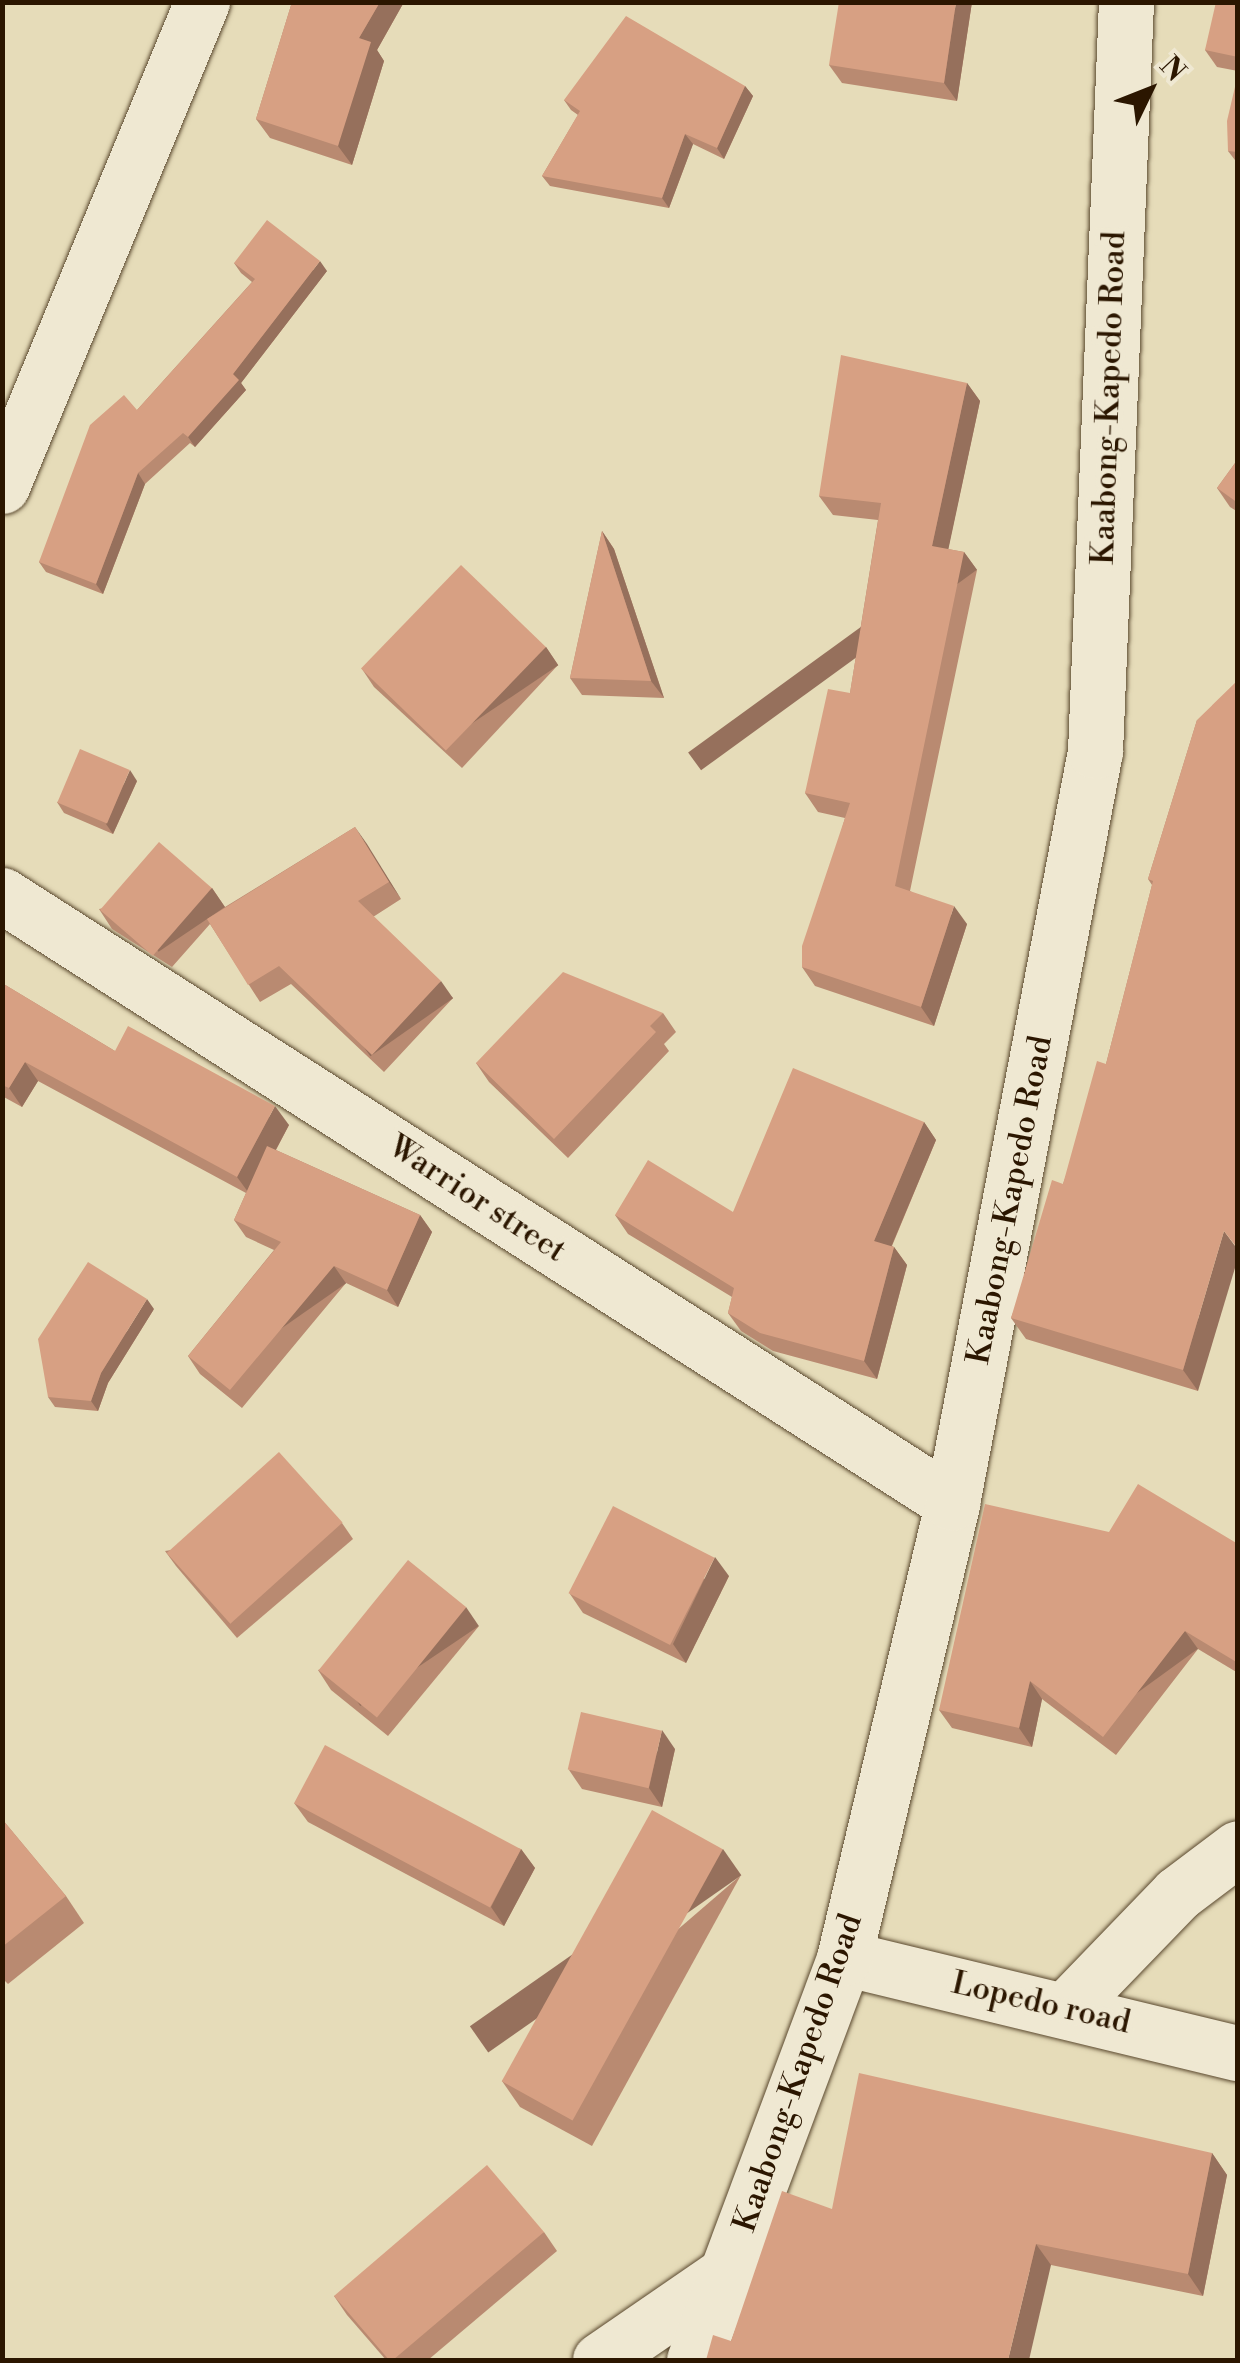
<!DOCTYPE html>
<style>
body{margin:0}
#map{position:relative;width:1240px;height:2363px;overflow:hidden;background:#e6dcb9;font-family:"Libre Bodoni",serif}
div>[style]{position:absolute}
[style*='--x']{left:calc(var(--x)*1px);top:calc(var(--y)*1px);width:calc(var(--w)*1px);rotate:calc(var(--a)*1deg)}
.roads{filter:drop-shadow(0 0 2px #5a482e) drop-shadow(0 0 2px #5a482e)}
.minor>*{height:55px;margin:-27.5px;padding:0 27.5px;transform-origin:27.5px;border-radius:27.5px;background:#efe8d2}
.secondary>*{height:55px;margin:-27.5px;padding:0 27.5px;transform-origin:27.5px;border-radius:27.5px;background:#efe8d2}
.wall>*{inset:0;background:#b98a71}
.shaded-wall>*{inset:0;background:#96705c;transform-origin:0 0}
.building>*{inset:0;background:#d7a083;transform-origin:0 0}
span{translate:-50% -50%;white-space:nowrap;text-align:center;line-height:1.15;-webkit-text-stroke:10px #efe8d2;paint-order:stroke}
.street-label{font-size:32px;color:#2b1600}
.frame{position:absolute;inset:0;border:5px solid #2b1600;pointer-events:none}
.north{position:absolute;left:1100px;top:40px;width:100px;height:100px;-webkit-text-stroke:8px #efe8d2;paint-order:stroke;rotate:47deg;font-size:28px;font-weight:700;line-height:40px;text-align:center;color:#2b1600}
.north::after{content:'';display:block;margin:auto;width:35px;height:45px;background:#2b1600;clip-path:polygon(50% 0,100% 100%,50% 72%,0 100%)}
</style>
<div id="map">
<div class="roads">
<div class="minor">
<i style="--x:2;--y:486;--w:524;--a:-67.55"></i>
<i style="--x:2;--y:895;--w:1128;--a:32.62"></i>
<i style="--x:844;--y:1958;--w:405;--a:13.6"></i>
<i style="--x:1068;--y:2007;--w:157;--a:-46"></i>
<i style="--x:1177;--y:1894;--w:76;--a:-37"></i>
<i style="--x:600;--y:2360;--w:155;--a:-34.5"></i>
</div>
<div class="secondary">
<i style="--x:694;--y:2360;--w:429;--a:-69.5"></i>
<i style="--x:844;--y:1958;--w:468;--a:-76.6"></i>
<i style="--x:952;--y:1503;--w:765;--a:-79.23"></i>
<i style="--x:1095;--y:751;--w:750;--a:-87.63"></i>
</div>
</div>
<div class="wall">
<i style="clip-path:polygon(292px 2px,404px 2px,377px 50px,384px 61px,352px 165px,270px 138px,256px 119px)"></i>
<i style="clip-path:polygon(972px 2px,957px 101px,842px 83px,829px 65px)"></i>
<i style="clip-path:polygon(1238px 2px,1238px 71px,1217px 67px,1205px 50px)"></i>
<i style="clip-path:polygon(1238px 74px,1238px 164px,1228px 151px)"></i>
<i style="clip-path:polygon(745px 86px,753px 96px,724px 159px,693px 144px,669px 208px,550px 186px,542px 176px,578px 115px,571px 110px,564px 100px)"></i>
<i style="clip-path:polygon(234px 263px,327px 271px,241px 383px,246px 390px,195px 447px,190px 443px,145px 484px,103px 594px,46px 572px,39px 562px,137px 410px,252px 282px,241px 273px)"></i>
<i style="clip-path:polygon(967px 383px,980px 401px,948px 549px,964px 552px,977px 570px,910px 891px,967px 924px,934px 1026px,815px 986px,802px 967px,845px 818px,818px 812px,805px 793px,850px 693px,878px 520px,833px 515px,819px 496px)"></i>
<i style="clip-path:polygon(1238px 459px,1238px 512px,1230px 507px,1217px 488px)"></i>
<i style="clip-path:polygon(602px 531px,614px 549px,664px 698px,582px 695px,570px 678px)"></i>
<i style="clip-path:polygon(546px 647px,558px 665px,462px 768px,374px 687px,362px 669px)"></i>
<i style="clip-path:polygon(1197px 720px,1198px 1391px,1026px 1339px,1011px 1318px,1063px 1184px,1106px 1064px,1152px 885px,1148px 879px)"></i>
<i style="clip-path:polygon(137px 781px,113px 834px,64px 813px,57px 802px)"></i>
<i style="clip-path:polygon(355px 827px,401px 899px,373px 917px,453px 998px,384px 1072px,291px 984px,260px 1002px,210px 924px,172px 967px,112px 929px,99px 909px,212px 888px,225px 907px)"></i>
<i style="clip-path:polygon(2px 983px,115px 1051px,289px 1125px,276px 1150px,420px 1215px,432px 1232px,398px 1307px,346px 1283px,242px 1408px,200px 1374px,188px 1356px,274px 1250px,246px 1237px,234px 1220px,246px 1193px,38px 1081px,22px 1107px,2px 1096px)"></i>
<i style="clip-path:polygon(663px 1013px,676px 1032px,664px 1044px,669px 1051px,568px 1158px,489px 1082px,476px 1063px)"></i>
<i style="clip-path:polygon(924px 1122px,936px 1140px,892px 1246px,894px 1247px,907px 1265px,877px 1379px,773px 1351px,741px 1331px,728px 1313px,732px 1297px,628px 1234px,615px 1215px,733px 1212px)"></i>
<i style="clip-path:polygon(154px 1309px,108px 1383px,98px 1411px,55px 1407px,48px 1397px)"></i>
<i style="clip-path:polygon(342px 1523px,353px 1539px,237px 1638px,176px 1566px,165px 1551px)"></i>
<i style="clip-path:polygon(1109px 1532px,1238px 1544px,1238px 1673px,1198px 1649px,1116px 1755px,1042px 1699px,1032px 1747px,952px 1728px,939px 1710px)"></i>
<i style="clip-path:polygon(729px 1576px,686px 1663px,583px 1613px,570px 1594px)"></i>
<i style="clip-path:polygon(479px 1626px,388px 1736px,331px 1690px,318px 1670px)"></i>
<i style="clip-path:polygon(675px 1749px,662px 1807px,582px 1789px,569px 1770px)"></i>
<i style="clip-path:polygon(294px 1803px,521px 1849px,535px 1868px,504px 1926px,308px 1822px)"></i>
<i style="clip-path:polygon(2px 1819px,66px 1896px,84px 1923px,8px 1984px,2px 1978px)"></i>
<i style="clip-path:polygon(741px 1875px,592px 2146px,520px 2107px,502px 2081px)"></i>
<i style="clip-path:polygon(1212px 2153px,1227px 2175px,1203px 2296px,1051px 2265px,731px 2341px,832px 2209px)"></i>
<i style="clip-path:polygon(544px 2232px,557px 2251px,428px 2360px,386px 2360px,347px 2315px,334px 2296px)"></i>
</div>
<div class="shaded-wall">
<i style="clip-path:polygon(380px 2px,404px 2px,377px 50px,384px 61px,352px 165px,338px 146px,359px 38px)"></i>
<i style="clip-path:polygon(956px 2px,972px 2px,957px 101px,944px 83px)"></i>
<i style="clip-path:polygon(745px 86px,753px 96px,724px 159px,717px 148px)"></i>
<i style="clip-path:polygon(685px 134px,693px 144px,669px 208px,662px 198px)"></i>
<i style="clip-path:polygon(320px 261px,327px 271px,241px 383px,246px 390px,195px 447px,188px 437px,233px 374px)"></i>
<i style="clip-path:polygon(967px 383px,980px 401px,945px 565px,932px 546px)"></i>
<i style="clip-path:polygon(138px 473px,145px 484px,103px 594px,96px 584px)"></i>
<i style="clip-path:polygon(602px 531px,614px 549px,664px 698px,651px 681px)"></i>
<i style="left:964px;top:552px;width:22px;height:341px;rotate:54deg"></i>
<i style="left:546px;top:647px;width:22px;height:141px;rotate:56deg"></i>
<i style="clip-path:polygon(130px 770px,137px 781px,113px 834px,106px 824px)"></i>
<i style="clip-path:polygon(355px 827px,367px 844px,401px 899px,389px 882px)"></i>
<i style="left:212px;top:888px;width:23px;height:80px;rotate:56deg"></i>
<i style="clip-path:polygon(954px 906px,967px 924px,934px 1026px,921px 1007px)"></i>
<i style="left:441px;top:981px;width:21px;height:101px;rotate:55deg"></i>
<i style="clip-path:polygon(25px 1062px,38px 1081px,22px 1107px,9px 1088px)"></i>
<i style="clip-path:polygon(275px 1106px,289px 1125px,251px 1196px,237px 1177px)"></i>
<i style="clip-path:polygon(924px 1122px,936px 1140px,886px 1259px,874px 1241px)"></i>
<i style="clip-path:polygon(420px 1215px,432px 1232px,398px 1307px,387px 1290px)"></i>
<i style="clip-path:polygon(1224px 1231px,1238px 1250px,1238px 1258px,1198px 1391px,1183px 1370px)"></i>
<i style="clip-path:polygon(894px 1247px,907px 1265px,877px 1379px,864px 1361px)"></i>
<i style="left:334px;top:1266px;width:21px;height:162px;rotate:55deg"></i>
<i style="clip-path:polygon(147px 1299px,154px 1309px,108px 1383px,98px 1411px,91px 1401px,101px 1373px)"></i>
<i style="clip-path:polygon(715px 1557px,729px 1576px,686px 1663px,673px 1644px)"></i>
<i style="left:466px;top:1607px;width:23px;height:143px;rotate:56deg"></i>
<i style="left:1185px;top:1631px;width:22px;height:134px;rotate:54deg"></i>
<i style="clip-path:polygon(1030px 1681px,1042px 1699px,1032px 1747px,1019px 1728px)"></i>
<i style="clip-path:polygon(662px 1730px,675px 1749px,662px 1807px,649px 1788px)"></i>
<i style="clip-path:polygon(521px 1849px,535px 1868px,504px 1926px,491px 1907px)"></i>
<i style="left:723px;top:1849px;width:32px;height:309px;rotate:55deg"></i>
<i style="clip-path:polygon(1212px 2153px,1227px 2175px,1203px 2296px,1188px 2274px)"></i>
<i style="clip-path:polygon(1036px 2244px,1051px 2265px,1029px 2360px,1008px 2360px)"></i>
</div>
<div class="building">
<i style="clip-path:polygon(292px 2px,380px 2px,359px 38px,371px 42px,338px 146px,256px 119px)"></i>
<i style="clip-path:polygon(839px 2px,956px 2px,944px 83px,829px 65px)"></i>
<i style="clip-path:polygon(1216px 2px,1238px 2px,1238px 57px,1205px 50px)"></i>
<i style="clip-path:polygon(626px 16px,745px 86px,717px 148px,685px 134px,662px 198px,542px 176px,580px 111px,564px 100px)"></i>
<i style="clip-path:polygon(1238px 74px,1238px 152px,1228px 151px,1227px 121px)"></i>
<i style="clip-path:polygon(267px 220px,320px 261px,233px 374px,239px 380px,188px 437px,183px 433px,138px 473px,96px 584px,39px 562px,90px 425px,124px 395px,137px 410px,255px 279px,234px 263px)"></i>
<i style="clip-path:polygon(841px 355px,967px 383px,932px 546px,964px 552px,895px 886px,954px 906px,921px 1007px,802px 967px,802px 946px,850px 803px,805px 793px,828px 689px,850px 693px,881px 503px,819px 496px)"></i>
<i style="clip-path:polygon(1238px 459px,1238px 503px,1217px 488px)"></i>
<i style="clip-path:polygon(602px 531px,651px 681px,570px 678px)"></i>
<i style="left:461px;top:565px;width:118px;height:144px;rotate:44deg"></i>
<i style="clip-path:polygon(1238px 680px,1238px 1109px,1235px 1114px,1238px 1117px,1238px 1249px,1224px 1231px,1183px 1370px,1011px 1318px,1052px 1180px,1063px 1184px,1097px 1061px,1106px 1064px,1153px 881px,1148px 879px,1197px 720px)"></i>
<i style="left:80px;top:749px;width:54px;height:58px;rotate:23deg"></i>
<i style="clip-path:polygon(355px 827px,389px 882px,358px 901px,441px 981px,372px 1055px,279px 966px,248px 985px,207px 919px)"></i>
<i style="left:159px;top:842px;width:70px;height:90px;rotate:41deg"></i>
<i style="clip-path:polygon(563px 972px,663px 1013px,650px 1026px,656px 1032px,554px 1139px,476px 1063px)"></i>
<i style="clip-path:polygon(2px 983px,115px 1051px,128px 1026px,275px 1106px,237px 1177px,25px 1062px,9px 1088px,2px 1085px)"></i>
<i style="clip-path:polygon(793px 1068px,924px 1122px,874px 1241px,894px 1247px,864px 1361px,760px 1333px,728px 1313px,734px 1288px,615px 1215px,648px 1160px,733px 1212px)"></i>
<i style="clip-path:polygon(267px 1146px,420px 1215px,387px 1290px,334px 1266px,230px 1390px,188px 1356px,281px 1242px,234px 1220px)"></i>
<i style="clip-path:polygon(88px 1262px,147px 1299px,101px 1373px,91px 1401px,48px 1397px,38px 1339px)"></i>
<i style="left:279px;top:1452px;width:95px;height:151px;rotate:48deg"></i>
<i style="clip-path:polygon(1138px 1484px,1238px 1544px,1238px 1663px,1185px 1631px,1103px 1737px,1030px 1681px,1019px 1728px,939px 1710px,985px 1504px,1109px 1532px)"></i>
<i style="left:613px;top:1506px;width:114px;height:98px;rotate:27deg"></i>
<i style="left:408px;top:1560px;width:75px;height:142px;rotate:39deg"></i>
<i style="left:581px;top:1712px;width:83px;height:59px;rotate:13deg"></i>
<i style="left:325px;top:1745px;width:222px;height:66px;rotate:28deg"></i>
<i style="left:652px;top:1810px;width:81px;height:310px;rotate:29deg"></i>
<i style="clip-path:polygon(2px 1819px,66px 1896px,2px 1947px)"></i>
<i style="clip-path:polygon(859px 2073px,1212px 2153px,1188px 2274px,1036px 2244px,1008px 2360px,706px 2360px,713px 2335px,731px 2341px,782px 2191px,832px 2209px)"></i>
<i style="clip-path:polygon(487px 2165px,544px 2232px,393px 2360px,389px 2360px,334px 2296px)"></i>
</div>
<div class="street-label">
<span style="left:1109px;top:398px;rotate:-88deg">Kaabong-Kapedo Road</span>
<span style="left:477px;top:1199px;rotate:33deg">Warrior street</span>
<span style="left:1010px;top:1200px;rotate:-79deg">Kaabong-Kapedo Road</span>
<span style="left:1041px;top:2003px;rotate:13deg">Lopedo road</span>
<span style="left:798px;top:2073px;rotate:-71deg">Kaabong-Kapedo Road</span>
</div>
<div class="frame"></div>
<div class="north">N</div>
</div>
